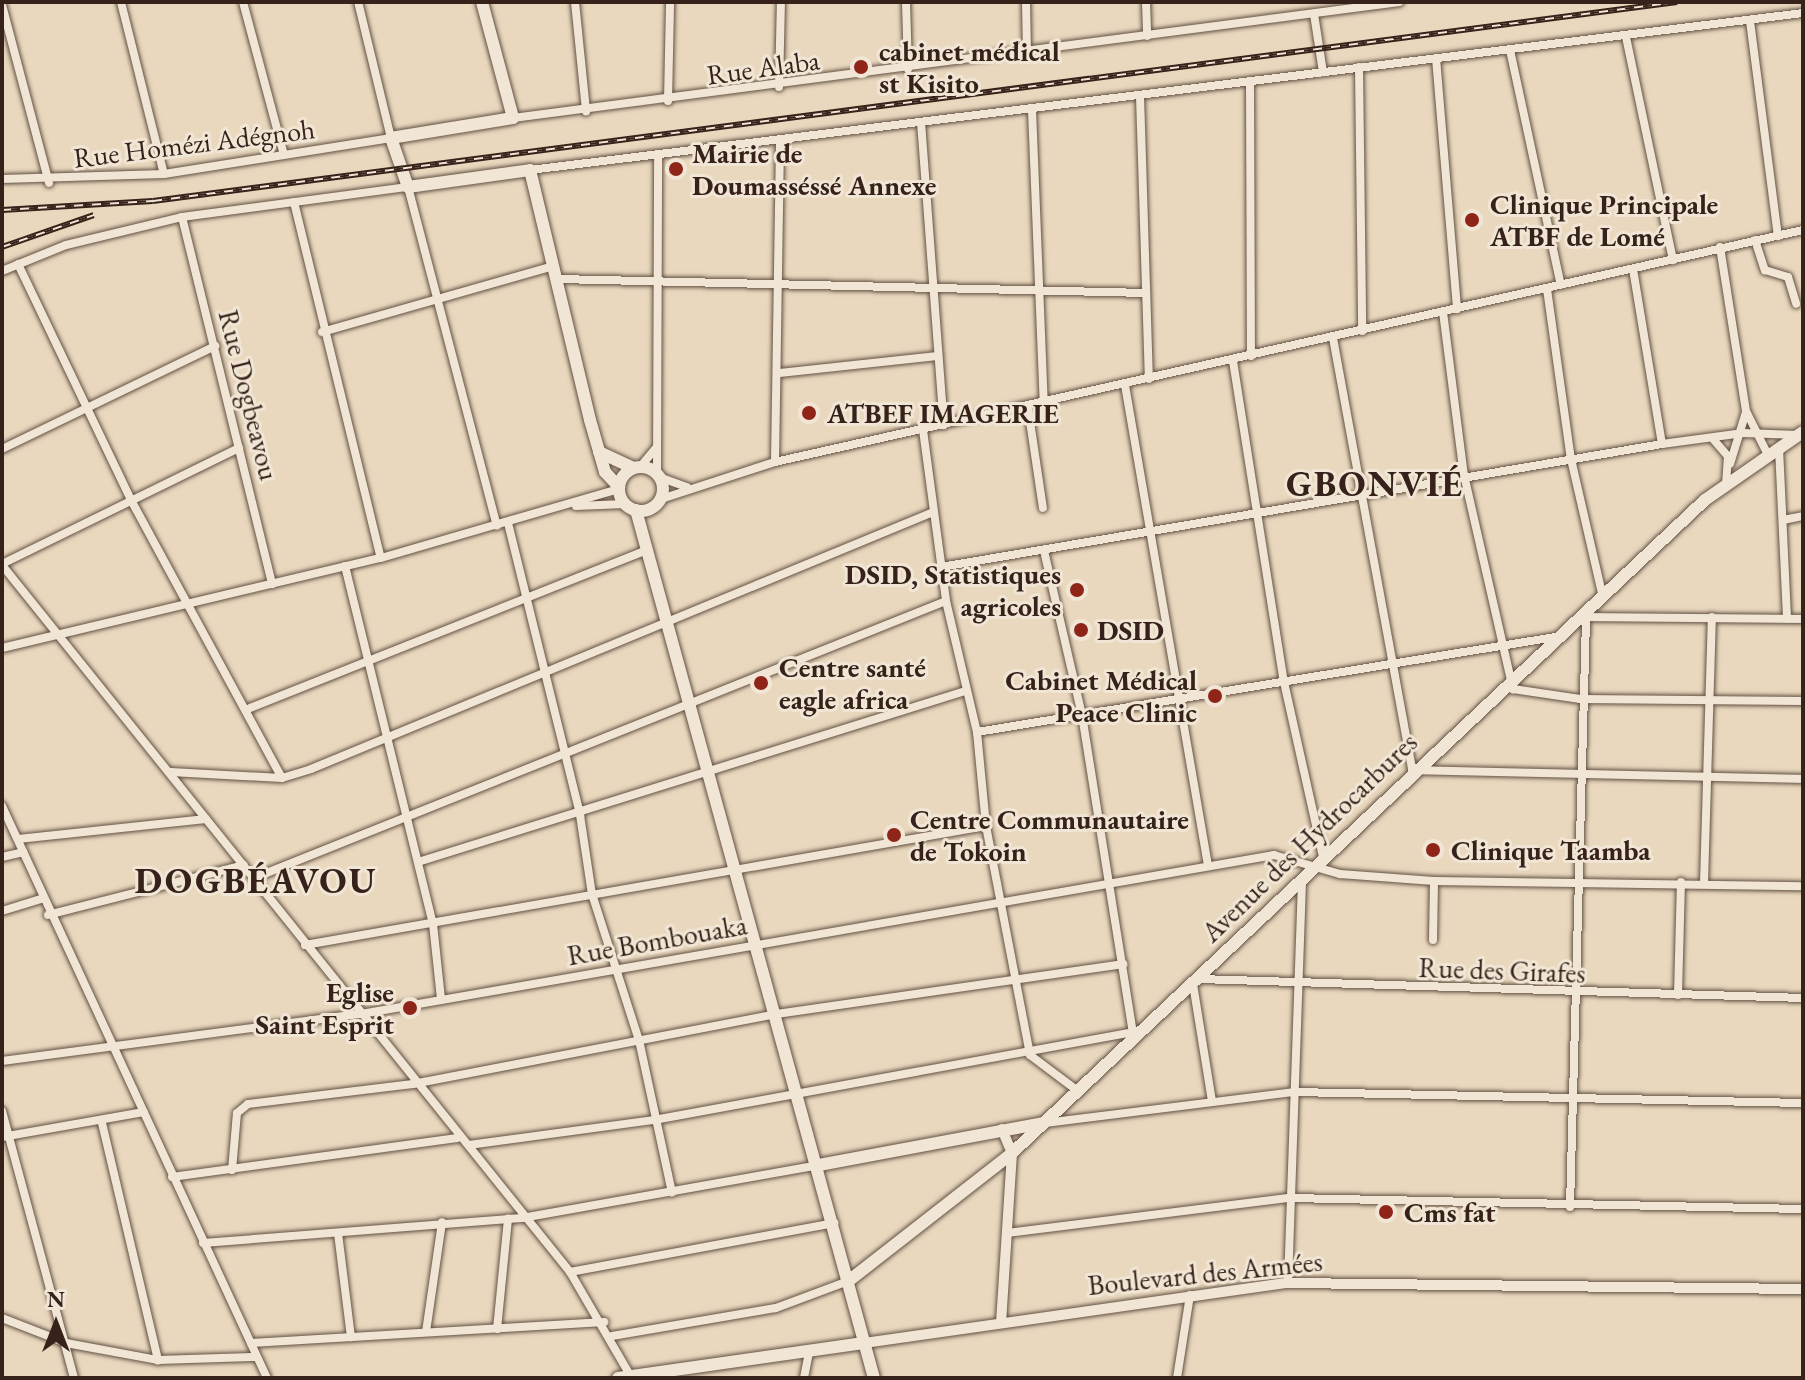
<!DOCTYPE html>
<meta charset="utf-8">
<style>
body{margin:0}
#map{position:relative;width:1805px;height:1380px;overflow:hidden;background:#e9d8be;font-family:"EB Garamond",serif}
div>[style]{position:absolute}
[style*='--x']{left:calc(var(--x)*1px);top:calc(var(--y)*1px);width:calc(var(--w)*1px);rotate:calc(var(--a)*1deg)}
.roads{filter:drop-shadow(0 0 2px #635043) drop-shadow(0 0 2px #635043)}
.minor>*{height:8px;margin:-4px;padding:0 4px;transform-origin:4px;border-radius:4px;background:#f1e6d5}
.tertiary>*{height:10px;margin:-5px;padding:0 5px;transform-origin:5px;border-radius:5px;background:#f1e6d5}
.secondary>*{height:12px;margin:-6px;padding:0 6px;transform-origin:6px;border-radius:6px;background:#f1e6d5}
.secondary>.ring{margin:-6px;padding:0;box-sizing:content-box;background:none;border:12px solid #f1e6d5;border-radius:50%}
.rail>*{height:6px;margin-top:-3px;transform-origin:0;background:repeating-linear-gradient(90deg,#f1e6d5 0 9px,#36221a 0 18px);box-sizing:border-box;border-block:2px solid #36221a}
.dots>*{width:22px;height:22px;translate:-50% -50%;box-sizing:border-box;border:4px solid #f1e6d5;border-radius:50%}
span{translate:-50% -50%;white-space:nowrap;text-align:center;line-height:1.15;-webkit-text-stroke:6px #f1e6d5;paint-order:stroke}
.poi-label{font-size:28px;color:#36221a;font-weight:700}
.left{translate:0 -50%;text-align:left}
.right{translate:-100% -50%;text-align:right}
.street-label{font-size:28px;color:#36221a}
.district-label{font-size:36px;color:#36221a;font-weight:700;letter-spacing:2px}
.frame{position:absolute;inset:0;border:4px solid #36221a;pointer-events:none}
.north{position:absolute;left:16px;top:1284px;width:80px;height:80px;-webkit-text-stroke:6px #f1e6d5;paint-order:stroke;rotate:0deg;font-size:22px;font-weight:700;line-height:32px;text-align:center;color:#36221a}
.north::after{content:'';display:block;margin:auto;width:28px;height:36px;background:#36221a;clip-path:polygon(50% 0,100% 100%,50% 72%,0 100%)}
</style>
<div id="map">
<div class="roads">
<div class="minor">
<i style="--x:121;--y:2;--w:177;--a:76"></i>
<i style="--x:243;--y:2;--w:158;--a:75"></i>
<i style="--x:575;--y:2;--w:110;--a:84.2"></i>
<i style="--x:906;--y:2;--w:67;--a:88.3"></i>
<i style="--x:1026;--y:2;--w:53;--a:88.9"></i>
<i style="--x:1146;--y:2;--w:34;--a:88"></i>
<i style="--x:2;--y:5;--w:184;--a:75.2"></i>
<i style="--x:1314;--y:14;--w:59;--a:81.2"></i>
<i style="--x:1750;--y:21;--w:217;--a:82.6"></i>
<i style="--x:1626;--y:37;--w:228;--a:78.1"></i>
<i style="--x:1510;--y:50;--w:240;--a:77.8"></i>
<i style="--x:1436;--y:58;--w:252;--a:85.2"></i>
<i style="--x:1359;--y:67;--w:264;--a:89.3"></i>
<i style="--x:1250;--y:82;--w:274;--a:89.8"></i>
<i style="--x:779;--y:87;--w:85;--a:-88.7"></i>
<i style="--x:1140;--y:96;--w:283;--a:88.2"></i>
<i style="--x:668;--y:101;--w:99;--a:-88.8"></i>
<i style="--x:1032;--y:110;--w:294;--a:87.7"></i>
<i style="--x:513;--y:118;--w:894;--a:-7.46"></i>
<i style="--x:921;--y:122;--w:304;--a:85.7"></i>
<i style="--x:530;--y:170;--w:1283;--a:-7.03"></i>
<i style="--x:2;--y:179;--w:162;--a:-1.8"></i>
<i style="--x:164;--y:174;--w:230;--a:-9"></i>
<i style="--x:391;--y:138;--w:140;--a:-103.6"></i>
<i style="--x:294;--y:202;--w:366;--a:76.3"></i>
<i style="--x:182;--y:217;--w:378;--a:76.2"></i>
<i style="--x:1755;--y:240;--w:32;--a:72"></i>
<i style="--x:1765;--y:270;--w:24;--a:17"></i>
<i style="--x:1788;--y:277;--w:28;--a:73"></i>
<i style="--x:1720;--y:247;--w:167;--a:81"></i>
<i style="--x:1746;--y:412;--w:54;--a:107.1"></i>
<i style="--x:18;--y:264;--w:262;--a:64.4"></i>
<i style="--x:131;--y:500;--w:316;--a:61.5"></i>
<i style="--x:1633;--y:269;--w:177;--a:80.6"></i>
<i style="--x:2;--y:271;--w:69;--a:-22.1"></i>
<i style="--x:66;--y:245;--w:119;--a:-13.6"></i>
<i style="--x:182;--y:217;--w:228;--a:-7.6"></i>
<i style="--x:408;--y:187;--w:350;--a:75.3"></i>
<i style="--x:557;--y:279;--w:589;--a:1.36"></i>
<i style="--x:1547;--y:289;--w:172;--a:82"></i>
<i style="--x:1571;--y:459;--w:138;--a:77"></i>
<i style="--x:1443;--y:312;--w:164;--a:82.7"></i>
<i style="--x:1464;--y:475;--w:220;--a:77.1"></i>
<i style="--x:1513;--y:689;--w:68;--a:8.5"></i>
<i style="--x:1580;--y:699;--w:223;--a:0.5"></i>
<i style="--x:322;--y:332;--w:240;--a:-15.9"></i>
<i style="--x:1333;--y:338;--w:439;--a:79.6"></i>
<i style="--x:1412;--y:770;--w:391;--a:1.3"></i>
<i style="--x:1233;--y:361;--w:325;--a:81"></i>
<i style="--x:1284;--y:682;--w:179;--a:77.4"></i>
<i style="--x:779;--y:373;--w:160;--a:-6.1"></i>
<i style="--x:1125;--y:385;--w:486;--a:80.2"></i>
<i style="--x:1028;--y:408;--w:101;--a:81.5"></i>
<i style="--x:1747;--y:413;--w:47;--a:63.4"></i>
<i style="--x:923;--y:430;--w:173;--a:82.3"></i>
<i style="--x:946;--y:601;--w:135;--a:76.7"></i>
<i style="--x:977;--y:732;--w:94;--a:84.5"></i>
<i style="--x:986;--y:826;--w:233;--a:79.1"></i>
<i style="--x:1030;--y:1055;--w:60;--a:36.9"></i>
<i style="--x:1713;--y:439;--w:23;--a:49"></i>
<i style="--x:1728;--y:456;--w:28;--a:94"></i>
<i style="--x:1779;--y:448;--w:171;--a:87.3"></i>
<i style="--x:2;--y:449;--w:237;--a:-25.8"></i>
<i style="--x:775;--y:462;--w:320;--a:-89.1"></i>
<i style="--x:640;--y:467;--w:26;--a:-50"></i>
<i style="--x:657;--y:473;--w:318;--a:-89.8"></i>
<i style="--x:659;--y:477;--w:30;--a:20"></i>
<i style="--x:661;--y:499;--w:120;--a:-18"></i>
<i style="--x:775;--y:462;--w:1054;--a:-12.72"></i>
<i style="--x:576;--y:506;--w:49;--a:-2.3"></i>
<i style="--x:1783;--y:520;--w:20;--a:-11"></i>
<i style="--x:508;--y:523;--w:301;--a:76.1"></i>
<i style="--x:580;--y:815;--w:80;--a:81.4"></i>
<i style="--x:592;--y:894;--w:153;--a:72.2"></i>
<i style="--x:639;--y:1040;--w:156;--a:77.8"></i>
<i style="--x:1045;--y:555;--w:164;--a:77"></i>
<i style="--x:1082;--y:715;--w:324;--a:80.9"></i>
<i style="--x:2;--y:564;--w:264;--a:-26.1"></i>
<i style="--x:2;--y:565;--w:907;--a:51.22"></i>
<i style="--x:570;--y:1272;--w:121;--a:59.8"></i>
<i style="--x:345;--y:566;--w:369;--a:76.2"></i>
<i style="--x:433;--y:924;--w:75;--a:83.9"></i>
<i style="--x:941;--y:567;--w:731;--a:-9.68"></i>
<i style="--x:1662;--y:444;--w:82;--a:-7.7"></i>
<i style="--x:1743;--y:433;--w:55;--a:2.1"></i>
<i style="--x:1584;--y:617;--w:219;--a:0.5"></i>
<i style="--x:2;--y:648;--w:390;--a:-13.4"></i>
<i style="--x:381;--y:558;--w:248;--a:-16.2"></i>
<i style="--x:250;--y:708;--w:428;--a:-21.7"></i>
<i style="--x:977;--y:732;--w:586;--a:-9.33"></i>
<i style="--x:171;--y:772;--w:111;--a:3.1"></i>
<i style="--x:282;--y:778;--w:30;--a:-17"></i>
<i style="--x:311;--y:769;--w:671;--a:-22.44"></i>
<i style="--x:2;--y:806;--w:630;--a:65.14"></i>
<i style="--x:18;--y:839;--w:189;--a:-6.1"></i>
<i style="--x:2;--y:857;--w:22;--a:-13"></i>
<i style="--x:418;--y:862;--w:570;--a:-17.35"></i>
<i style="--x:254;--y:878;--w:745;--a:-21.82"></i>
<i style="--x:1704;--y:883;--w:266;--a:-88.3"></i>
<i style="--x:2;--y:911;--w:41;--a:-17.1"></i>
<i style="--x:48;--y:915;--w:202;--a:-14.3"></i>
<i style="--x:1433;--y:940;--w:59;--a:-89"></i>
<i style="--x:305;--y:945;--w:691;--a:-9.91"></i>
<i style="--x:1199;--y:979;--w:604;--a:1.8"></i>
<i style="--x:1193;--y:984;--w:119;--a:80.8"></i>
<i style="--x:1678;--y:995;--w:113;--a:-88.5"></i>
<i style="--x:2;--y:1061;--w:362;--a:-7.5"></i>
<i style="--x:361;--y:1014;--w:927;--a:-9.88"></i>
<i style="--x:1274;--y:855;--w:69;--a:16.1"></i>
<i style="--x:1340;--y:874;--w:94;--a:4.3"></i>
<i style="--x:1434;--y:881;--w:369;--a:0.8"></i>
<i style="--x:2;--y:1111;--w:277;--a:74.9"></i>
<i style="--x:102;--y:1123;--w:244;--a:76.7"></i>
<i style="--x:1045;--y:1123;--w:252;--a:-7.1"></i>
<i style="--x:1295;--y:1092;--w:508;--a:1.24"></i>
<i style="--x:2;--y:1137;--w:144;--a:-10"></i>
<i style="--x:469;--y:1145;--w:187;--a:-7.7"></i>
<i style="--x:654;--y:1120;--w:487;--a:-10.4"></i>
<i style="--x:232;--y:1170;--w:57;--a:-85"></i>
<i style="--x:237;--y:1113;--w:14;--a:-39"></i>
<i style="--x:248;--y:1104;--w:166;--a:-6.9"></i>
<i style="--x:413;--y:1084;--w:371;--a:-10.9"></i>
<i style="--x:777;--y:1014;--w:350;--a:-8.2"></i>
<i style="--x:172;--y:1177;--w:288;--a:-7.8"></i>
<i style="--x:1570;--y:1207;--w:589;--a:-88.44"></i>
<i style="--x:338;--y:1233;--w:105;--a:82.9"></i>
<i style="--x:1007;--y:1233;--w:285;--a:-7.1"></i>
<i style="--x:1290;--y:1198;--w:513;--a:1.23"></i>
<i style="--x:203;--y:1243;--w:320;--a:-4.5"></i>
<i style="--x:522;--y:1218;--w:302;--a:-10.1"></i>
<i style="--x:570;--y:1272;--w:269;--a:-10.5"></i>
<i style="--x:1288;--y:1283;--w:403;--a:-88"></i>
<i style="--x:2;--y:1318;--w:69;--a:21.3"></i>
<i style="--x:66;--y:1343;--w:94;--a:10.5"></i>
<i style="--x:158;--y:1360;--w:98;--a:-1.8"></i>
<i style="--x:497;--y:1329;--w:111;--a:-84.3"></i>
<i style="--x:426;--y:1332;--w:111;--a:-81.7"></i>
<i style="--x:612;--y:1336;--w:166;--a:-9.7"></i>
<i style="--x:776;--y:1308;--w:80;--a:-20.5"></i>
<i style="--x:251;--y:1343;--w:354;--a:-3.4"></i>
<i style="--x:804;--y:1378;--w:26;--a:-79"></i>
<i style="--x:1177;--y:1378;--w:84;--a:-81.1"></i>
</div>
<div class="tertiary">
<i style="--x:1001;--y:1323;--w:170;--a:-86.3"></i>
<i style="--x:1012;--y:1153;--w:26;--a:-113"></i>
<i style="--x:864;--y:1343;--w:428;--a:-8.1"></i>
<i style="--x:1288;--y:1283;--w:515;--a:0.67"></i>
</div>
<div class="secondary">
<i style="--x:482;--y:2;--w:120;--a:75"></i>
<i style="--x:513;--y:118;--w:124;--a:170.7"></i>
<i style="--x:391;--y:138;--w:52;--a:70.9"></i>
<i style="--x:408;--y:187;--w:123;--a:-7.9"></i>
<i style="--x:530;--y:170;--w:257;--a:76.5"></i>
<i style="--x:590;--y:420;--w:54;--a:73.9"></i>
<i style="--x:605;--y:472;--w:21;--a:47"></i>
<i style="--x:599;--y:452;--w:38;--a:25"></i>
<i class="ring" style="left:619px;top:467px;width:32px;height:32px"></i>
<i style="--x:636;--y:510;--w:900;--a:74.67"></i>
<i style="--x:819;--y:1165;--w:229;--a:-10.6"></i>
<i style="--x:851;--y:1279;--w:204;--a:-38"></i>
<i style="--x:1012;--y:1153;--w:952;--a:-43.3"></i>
<i style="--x:1705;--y:500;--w:119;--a:-34.8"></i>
<i style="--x:618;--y:1378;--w:248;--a:-8.1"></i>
</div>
</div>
<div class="rail">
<i style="--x:2;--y:210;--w:151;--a:-3.4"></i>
<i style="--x:153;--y:201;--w:1537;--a:-7.44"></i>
<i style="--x:2;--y:247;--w:97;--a:-19.2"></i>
</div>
<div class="dots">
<i style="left:861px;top:67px;background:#8f2418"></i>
<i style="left:676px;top:169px;background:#8f2418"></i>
<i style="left:1472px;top:220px;background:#8f2418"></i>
<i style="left:809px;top:413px;background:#8f2418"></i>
<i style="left:1077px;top:590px;background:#8f2418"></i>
<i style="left:1081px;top:630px;background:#8f2418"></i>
<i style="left:761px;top:683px;background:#8f2418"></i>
<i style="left:1215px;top:696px;background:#8f2418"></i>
<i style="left:894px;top:835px;background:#8f2418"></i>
<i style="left:1433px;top:850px;background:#8f2418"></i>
<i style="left:410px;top:1008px;background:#8f2418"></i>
<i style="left:1386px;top:1212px;background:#8f2418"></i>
</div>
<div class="poi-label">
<span class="left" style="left:879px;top:67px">cabinet médical<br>st Kisito</span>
<span class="left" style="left:692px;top:169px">Mairie de<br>Doumasséssé Annexe</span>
<span class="left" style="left:1490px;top:220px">Clinique Principale<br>ATBF de Lomé</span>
<span class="left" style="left:827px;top:413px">ATBEF IMAGERIE</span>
<span class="right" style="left:1061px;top:590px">DSID, Statistiques<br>agricoles</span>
<span class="left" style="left:1097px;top:630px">DSID</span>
<span class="left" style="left:779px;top:683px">Centre santé<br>eagle africa</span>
<span class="right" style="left:1197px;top:696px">Cabinet Médical<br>Peace Clinic</span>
<span class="left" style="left:910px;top:835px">Centre Communautaire<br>de Tokoin</span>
<span class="left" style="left:1451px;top:850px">Clinique Taamba</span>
<span class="right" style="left:394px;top:1008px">Eglise<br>Saint Esprit</span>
<span class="left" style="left:1404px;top:1212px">Cms fat</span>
</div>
<div class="street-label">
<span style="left:763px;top:67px;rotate:-8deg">Rue Alaba</span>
<span style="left:194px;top:143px;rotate:-7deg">Rue Homézi Adégnoh</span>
<span style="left:249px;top:395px;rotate:76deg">Rue Dogbeavou</span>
<span style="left:1309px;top:837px;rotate:-44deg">Avenue des Hydrocarbures</span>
<span style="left:657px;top:940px;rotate:-10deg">Rue Bombouaka</span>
<span style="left:1502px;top:970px;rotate:2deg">Rue des Girafes</span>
<span style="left:1205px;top:1273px;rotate:-6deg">Boulevard des Armées</span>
</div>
<div class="district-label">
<span style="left:1375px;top:484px">GBONVIÉ</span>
<span style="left:256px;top:881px">DOGBÉAVOU</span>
</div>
<div class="frame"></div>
<div class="north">N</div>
</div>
